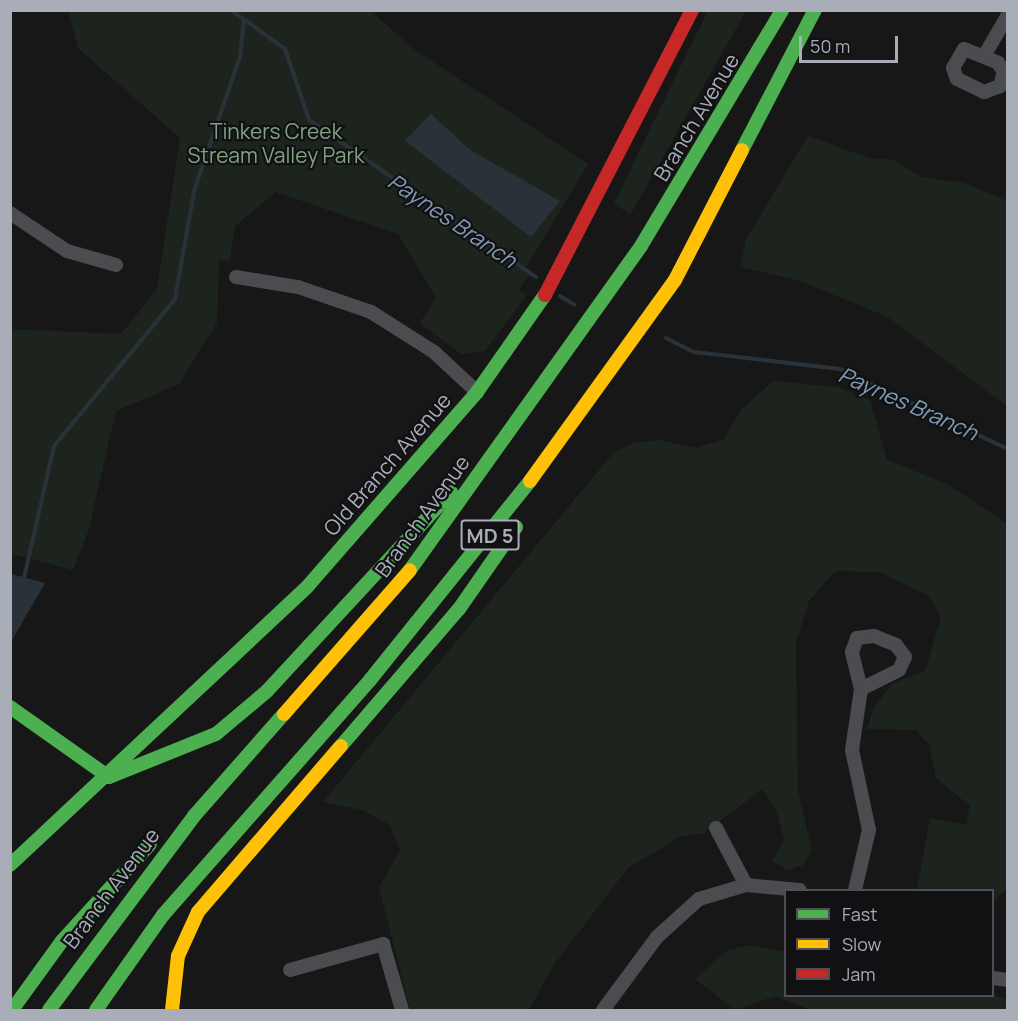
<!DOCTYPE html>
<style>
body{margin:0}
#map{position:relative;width:1018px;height:1021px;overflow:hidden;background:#171717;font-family:Manrope,sans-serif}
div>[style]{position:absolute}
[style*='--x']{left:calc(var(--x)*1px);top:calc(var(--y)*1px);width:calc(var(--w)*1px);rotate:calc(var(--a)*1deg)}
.green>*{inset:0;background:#1d241e}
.water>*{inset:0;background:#2a3239}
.stream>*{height:4px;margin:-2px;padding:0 2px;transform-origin:2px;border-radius:2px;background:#2a3239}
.street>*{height:14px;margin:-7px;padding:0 7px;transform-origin:7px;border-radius:7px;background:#4b4c50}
.fast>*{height:14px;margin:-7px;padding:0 7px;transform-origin:7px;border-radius:7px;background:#4caf50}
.slow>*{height:14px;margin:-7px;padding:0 7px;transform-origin:7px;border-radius:7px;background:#ffc107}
.jam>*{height:14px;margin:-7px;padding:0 7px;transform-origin:7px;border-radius:7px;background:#c62828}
span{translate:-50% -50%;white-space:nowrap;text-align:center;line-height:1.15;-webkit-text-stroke:4.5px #111113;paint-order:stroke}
.shield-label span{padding:2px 4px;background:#111113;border:2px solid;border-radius:4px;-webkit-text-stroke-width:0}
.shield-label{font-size:20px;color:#a8adb8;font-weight:700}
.street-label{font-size:21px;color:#a8adb8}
.park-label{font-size:21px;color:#7fa381}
.water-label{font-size:22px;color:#7f9bb3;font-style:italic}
.frame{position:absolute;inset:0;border:12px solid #a8adb8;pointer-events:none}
.legend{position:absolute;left:784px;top:889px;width:210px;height:108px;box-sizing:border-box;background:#111113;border:2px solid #4d4f55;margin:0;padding:8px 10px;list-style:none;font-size:18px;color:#a8adb8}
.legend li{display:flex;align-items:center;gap:12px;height:30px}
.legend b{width:30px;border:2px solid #4d4f55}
.scale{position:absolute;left:799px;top:36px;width:99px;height:27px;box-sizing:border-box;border:3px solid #a8adb8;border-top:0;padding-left:8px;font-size:18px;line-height:21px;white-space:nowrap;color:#a8adb8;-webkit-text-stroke:4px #111113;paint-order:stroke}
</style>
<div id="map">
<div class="green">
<i style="clip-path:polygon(708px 10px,746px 11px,630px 215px,614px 203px)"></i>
<i style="clip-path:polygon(68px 11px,371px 11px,412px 48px,588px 164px,525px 269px,530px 273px,519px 290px,527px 295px,485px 351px,461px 354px,420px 323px,436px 298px,398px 234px,276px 192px,235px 226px,230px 261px,219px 260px,217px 323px,179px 384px,116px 411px,88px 532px,73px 570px,11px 554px,11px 329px,121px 334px,157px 289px,180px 138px,78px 48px)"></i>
<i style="clip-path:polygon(808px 136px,869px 158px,894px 160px,921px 177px,964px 183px,1007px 201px,1007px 406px,888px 317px,797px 280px,740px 267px,746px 240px)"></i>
<i style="clip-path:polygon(773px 381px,838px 387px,870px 400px,887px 460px,949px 485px,1007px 524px,1008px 888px,993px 901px,992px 890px,917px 890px,930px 818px,966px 825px,970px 806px,936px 778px,929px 745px,916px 730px,867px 729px,874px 707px,892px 684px,925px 671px,941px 618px,929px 596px,880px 572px,835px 571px,809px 601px,796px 642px,798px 791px,812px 851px,803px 865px,788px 870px,772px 861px,784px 840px,776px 810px,762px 789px,704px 833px,679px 837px,627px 869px,553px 966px,529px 1010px,410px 1010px,379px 887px,400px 851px,390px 825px,362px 810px,323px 802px,614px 452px,634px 443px,660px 440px,696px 448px,724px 439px,742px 409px)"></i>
<i style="clip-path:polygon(748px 945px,785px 952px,786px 996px,993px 995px,1007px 1000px,1006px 1010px,811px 1010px,775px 996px,735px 1010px,695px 979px,728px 950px)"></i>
</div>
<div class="water">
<i style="clip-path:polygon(431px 114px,470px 150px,560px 201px,531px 237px,405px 141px)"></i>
<i style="clip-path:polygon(11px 574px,45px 583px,11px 642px,10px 574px)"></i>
</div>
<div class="stream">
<i style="--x:231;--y:10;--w:67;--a:35.8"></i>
<i style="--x:285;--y:49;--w:75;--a:71.3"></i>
<i style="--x:309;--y:120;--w:276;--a:34.7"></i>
<i style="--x:560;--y:296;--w:17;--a:31"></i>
<i style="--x:666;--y:338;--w:31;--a:27"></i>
<i style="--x:694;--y:352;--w:147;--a:6.6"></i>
<i style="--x:840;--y:369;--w:186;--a:25.5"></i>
<i style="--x:24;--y:578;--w:135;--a:-77.2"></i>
<i style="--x:54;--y:446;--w:190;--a:-50.5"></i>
<i style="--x:175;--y:299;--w:110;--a:-80"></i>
<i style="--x:194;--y:191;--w:142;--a:-71.1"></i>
<i style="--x:240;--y:57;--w:37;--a:-84"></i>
</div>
<div class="street">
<i style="--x:964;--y:49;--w:37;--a:22"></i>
<i style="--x:998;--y:63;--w:11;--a:56"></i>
<i style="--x:1004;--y:72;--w:15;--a:106"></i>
<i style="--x:1000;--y:86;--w:17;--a:159"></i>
<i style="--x:984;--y:92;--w:30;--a:-154"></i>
<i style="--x:957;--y:79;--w:12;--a:-110"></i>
<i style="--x:953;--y:68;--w:22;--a:-60"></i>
<i style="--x:984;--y:56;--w:48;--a:-59.7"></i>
<i style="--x:10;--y:213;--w:69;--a:33.7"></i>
<i style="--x:67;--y:251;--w:51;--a:15.9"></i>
<i style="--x:236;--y:277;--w:63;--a:9.2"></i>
<i style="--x:298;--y:287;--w:77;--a:18.9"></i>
<i style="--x:371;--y:312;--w:75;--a:32.4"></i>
<i style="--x:434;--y:352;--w:59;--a:42.9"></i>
<i style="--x:716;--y:828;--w:64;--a:62.2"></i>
<i style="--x:855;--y:890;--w:62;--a:-76.9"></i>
<i style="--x:869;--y:830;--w:82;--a:-102"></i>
<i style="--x:852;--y:750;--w:62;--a:-81.6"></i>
<i style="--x:861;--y:689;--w:38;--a:-104"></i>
<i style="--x:852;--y:652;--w:15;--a:-70"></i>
<i style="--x:857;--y:638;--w:17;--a:-7"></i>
<i style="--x:874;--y:636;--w:24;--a:22"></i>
<i style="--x:896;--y:645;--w:15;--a:53"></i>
<i style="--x:905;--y:657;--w:14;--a:115"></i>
<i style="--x:899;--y:670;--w:42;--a:153.4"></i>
<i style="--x:290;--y:970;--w:97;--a:-15.6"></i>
<i style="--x:383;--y:944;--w:69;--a:73.9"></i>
<i style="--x:992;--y:978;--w:16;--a:7"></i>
<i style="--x:603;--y:1010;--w:91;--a:-53.5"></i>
<i style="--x:657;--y:937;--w:57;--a:-42.1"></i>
<i style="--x:699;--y:899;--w:49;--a:-16.6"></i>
<i style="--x:746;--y:885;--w:54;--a:5.3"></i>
</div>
<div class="fast">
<i style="--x:742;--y:150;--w:158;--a:-62.5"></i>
<i style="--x:410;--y:570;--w:398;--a:-54.5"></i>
<i style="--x:641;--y:246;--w:275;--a:-59.1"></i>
<i style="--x:10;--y:707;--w:121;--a:35.3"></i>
<i style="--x:341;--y:746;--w:181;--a:-49.3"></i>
<i style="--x:459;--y:609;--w:100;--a:-55.2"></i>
<i style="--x:109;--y:777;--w:115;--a:-21.9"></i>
<i style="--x:216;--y:734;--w:67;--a:-40.1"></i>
<i style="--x:267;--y:691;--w:271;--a:-47.2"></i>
<i style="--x:10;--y:865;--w:407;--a:-43.1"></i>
<i style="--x:307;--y:587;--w:259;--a:-48.9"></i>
<i style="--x:477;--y:392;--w:118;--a:-55"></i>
<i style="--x:12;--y:1010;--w:85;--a:-54.1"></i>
<i style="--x:62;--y:941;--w:131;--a:-47.8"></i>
<i style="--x:49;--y:1010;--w:242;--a:-53.2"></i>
<i style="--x:194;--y:816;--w:136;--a:-48.6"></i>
<i style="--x:96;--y:1010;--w:116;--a:-54.8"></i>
<i style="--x:163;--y:915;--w:313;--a:-48.6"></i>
<i style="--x:370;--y:680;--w:255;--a:-51.2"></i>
</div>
<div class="slow">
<i style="--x:530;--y:481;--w:248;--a:-54.2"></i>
<i style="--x:675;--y:280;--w:146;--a:-62.7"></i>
<i style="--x:284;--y:714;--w:191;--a:-48.8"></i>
<i style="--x:172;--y:1010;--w:54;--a:-83.7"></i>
<i style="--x:178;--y:956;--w:48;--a:-65.6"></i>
<i style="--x:198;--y:912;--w:219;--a:-49.3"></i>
</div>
<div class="jam">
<i style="--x:545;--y:295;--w:321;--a:-62.7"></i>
</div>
<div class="shield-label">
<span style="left:490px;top:535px">MD 5</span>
</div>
<div class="street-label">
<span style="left:696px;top:117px;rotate:-59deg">Branch Avenue</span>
<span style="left:387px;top:464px;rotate:-49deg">Old Branch Avenue</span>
<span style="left:422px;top:516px;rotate:-54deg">Branch Avenue</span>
<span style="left:111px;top:888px;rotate:-53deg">Branch Avenue</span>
</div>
<div class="park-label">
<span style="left:276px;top:143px">Tinkers Creek<br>Stream Valley Park</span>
</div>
<div class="water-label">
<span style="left:452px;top:221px;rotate:34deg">Paynes Branch</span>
<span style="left:908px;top:404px;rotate:24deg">Paynes Branch</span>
</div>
<div class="frame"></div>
<ul class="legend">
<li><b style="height:8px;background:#4caf50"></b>Fast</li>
<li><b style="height:8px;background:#ffc107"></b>Slow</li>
<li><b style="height:8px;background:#c62828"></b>Jam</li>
</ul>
<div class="scale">50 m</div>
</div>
